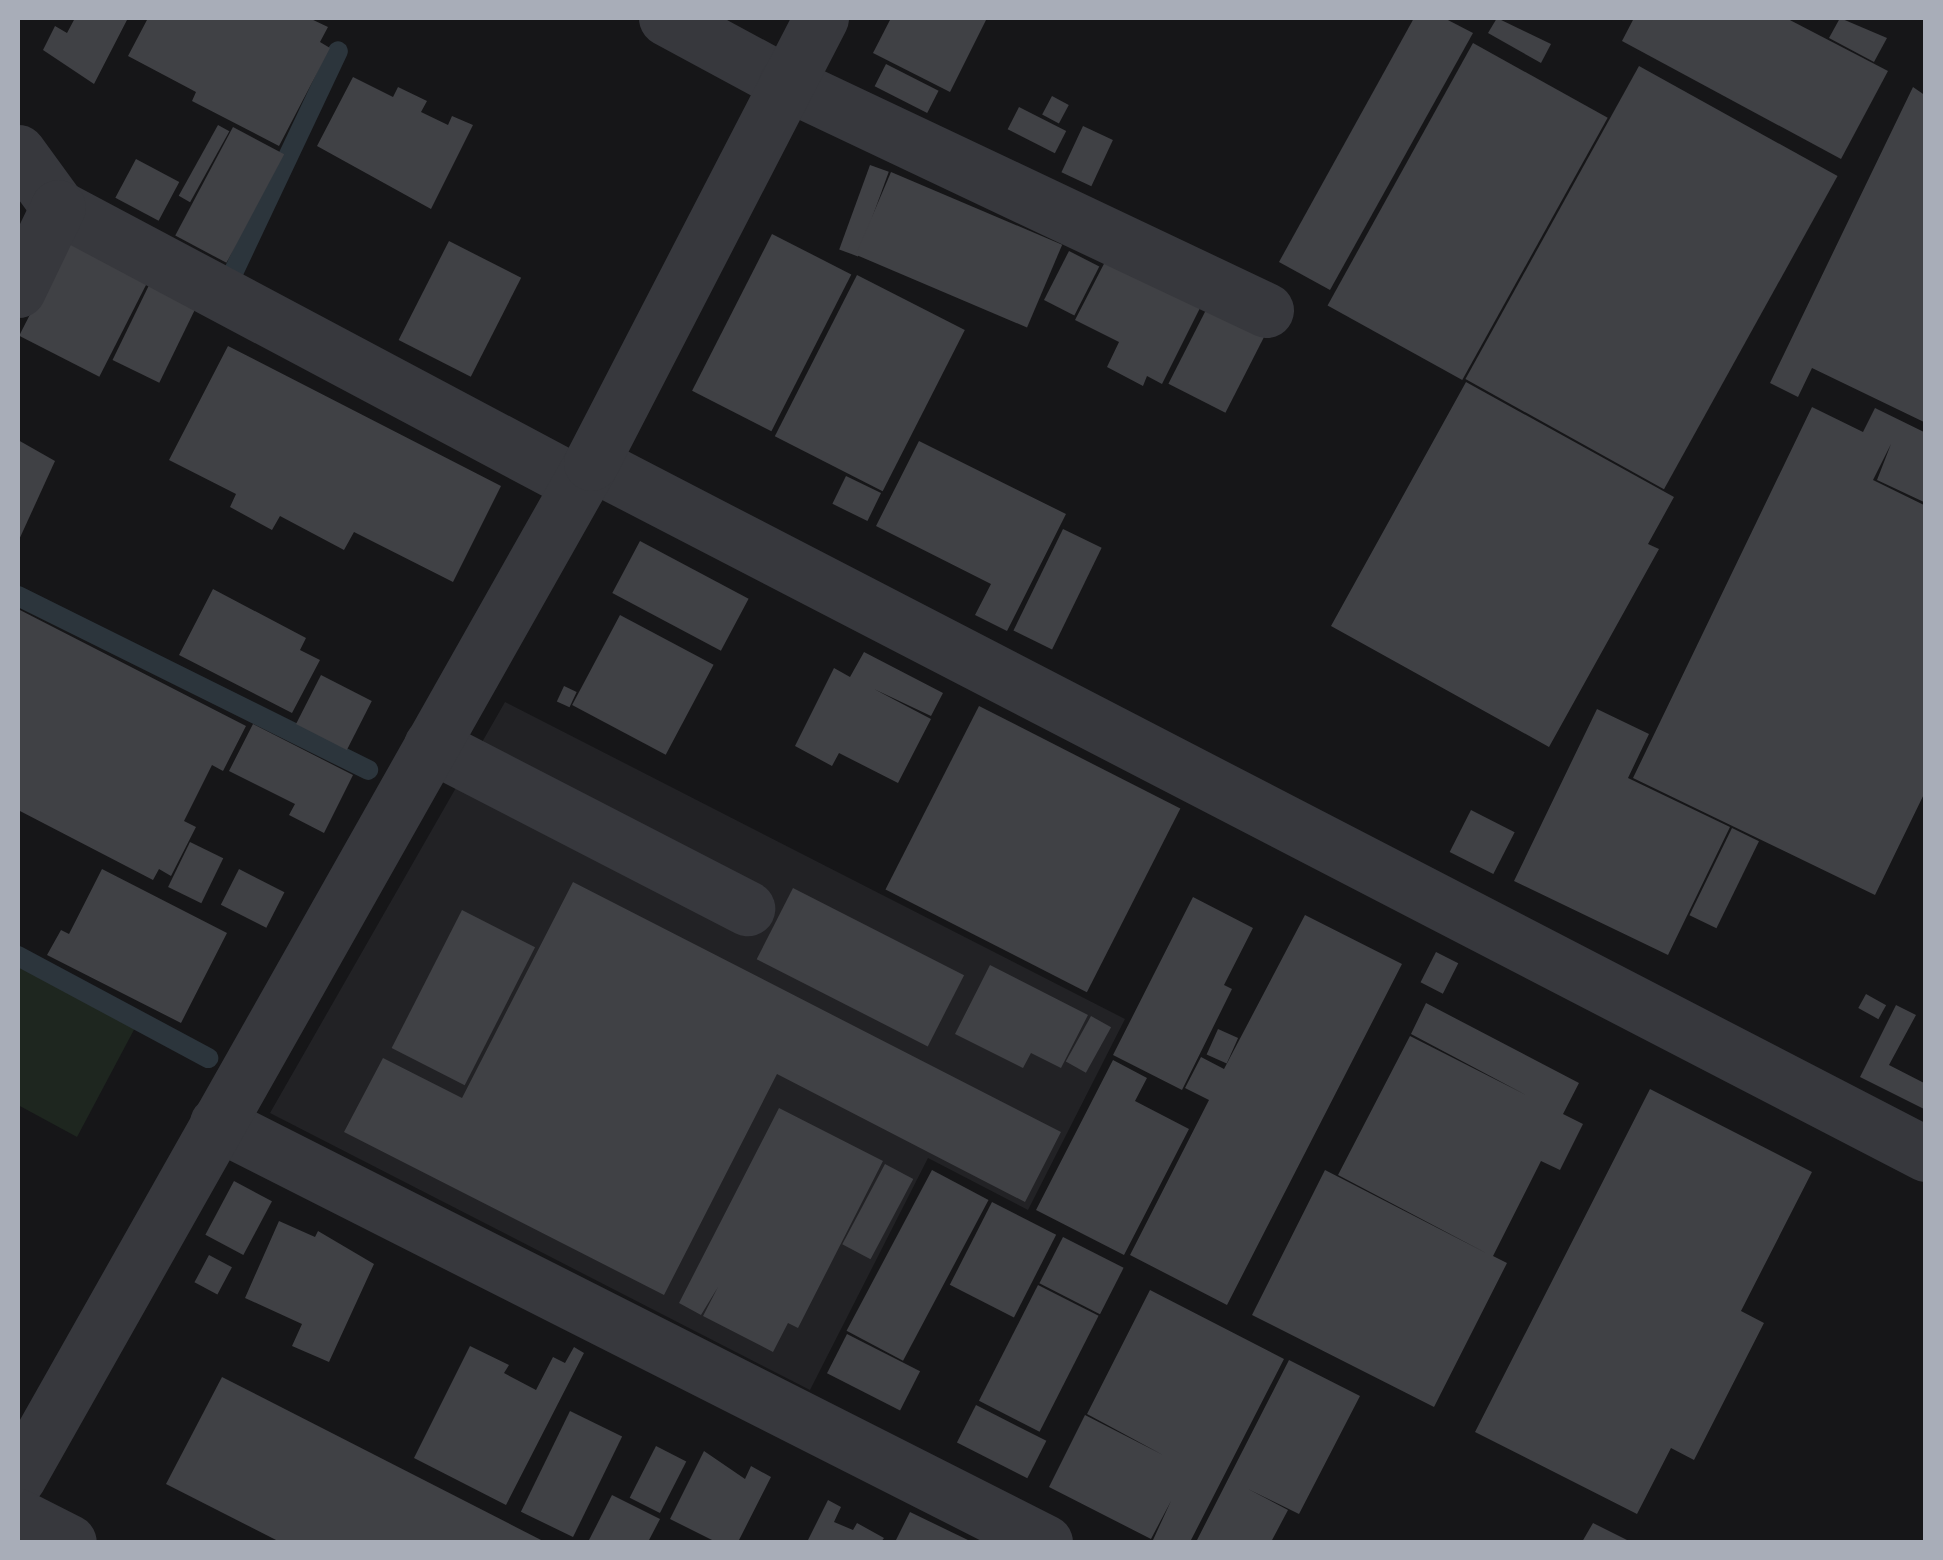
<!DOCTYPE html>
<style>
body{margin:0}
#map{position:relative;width:1943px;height:1560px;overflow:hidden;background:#161618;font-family:Quicksand,sans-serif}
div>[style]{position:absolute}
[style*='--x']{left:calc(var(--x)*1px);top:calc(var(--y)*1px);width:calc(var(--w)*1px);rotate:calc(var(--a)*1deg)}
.built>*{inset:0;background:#222225}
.green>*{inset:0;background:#1e261f}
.stream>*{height:20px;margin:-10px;padding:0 10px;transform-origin:10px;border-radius:10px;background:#2c353c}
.building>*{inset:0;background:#404145;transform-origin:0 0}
.minor>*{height:55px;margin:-27.5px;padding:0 27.5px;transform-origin:27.5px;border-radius:27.5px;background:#37383d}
span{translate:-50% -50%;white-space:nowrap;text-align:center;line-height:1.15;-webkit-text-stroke:8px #111113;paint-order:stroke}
.frame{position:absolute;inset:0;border:20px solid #a8adb8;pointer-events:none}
</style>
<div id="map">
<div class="built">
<i style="clip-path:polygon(505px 702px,1125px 1019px,1028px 1210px,928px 1158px,810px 1390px,270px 1113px)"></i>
</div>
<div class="green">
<i style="clip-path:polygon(18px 962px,136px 1026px,77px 1137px,18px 1105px)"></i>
</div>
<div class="stream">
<i style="--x:234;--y:271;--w:243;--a:-64.7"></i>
<i style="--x:18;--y:596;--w:391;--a:26.4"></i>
<i style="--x:18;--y:956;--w:216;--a:28.2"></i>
</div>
<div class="building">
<i style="clip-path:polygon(75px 18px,128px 18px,94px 84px,43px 50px,55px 26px,67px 33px)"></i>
<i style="clip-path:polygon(148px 18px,309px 18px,328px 27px,320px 42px,330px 48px,279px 146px,192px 101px,196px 92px,128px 56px)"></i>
<i style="clip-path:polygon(891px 18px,987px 18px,950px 92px,873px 53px)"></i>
<i style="clip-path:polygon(1414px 18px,1444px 18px,1473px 33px,1330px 290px,1279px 262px)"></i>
<i style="clip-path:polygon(1497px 18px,1551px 44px,1541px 63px,1488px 33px)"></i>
<i style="clip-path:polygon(1634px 18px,1786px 18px,1888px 71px,1841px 159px,1622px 41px)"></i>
<i style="clip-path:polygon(1840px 18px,1887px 38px,1874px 62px,1829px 38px)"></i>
<i style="left:1473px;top:43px;width:154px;height:300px;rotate:29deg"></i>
<i style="left:886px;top:64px;width:59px;height:25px;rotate:27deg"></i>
<i style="left:1639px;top:66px;width:227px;height:358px;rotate:29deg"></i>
<i style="clip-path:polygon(353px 77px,393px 97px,398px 87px,427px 101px,421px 112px,448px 125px,452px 116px,473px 125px,431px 209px,317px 146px)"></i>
<i style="clip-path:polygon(1913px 87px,1926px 96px,1926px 423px,1812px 368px,1798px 397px,1770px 383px)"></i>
<i style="left:1052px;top:96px;width:19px;height:21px;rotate:28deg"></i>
<i style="left:1019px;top:107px;width:53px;height:25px;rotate:27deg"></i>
<i style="left:218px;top:125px;width:13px;height:81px;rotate:29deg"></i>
<i style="left:1083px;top:126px;width:33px;height:51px;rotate:25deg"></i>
<i style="left:233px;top:127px;width:58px;height:123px;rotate:28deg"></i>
<i style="left:136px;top:159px;width:49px;height:44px;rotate:28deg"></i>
<i style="left:870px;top:165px;width:20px;height:90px;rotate:20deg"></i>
<i style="left:891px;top:172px;width:186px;height:90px;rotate:23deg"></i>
<i style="left:772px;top:234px;width:89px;height:176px;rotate:27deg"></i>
<i style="left:70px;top:236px;width:90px;height:112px;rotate:27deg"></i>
<i style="left:449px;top:241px;width:81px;height:111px;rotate:27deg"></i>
<i style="left:1069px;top:251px;width:34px;height:55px;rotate:27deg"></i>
<i style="clip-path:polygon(1108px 256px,1202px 304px,1162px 384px,1147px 376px,1143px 386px,1107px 367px,1119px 342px,1075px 320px)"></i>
<i style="left:857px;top:275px;width:121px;height:181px;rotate:27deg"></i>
<i style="left:152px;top:279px;width:52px;height:90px;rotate:26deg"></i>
<i style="left:1207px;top:308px;width:64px;height:85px;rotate:27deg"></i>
<i style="clip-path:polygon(228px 346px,501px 486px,453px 582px,354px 532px,344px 550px,280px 516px,272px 530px,230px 507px,236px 494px,169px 460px)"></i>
<i style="clip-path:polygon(1466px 382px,1674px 497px,1648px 544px,1659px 549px,1549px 747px,1331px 626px)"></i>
<i style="clip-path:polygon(1812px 407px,1863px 432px,1875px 408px,1926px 433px,1926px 503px,1877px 480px,1891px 444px,1873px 480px,1926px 506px,1926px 790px,1875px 895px,1633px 778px)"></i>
<i style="clip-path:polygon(18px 440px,55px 461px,18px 542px)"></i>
<i style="clip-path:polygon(919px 441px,1066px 514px,1007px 631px,975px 615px,991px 584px,876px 526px)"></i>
<i style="left:846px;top:476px;width:39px;height:31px;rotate:26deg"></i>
<i style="left:1063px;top:529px;width:43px;height:113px;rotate:26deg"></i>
<i style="left:640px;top:541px;width:123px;height:59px;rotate:28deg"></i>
<i style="clip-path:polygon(213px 589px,306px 638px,300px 650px,320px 660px,292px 713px,179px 655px)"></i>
<i style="clip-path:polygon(18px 609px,246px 726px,223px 771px,212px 765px,184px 821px,196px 827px,171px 876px,159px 869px,153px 880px,18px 810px)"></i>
<i style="left:620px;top:615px;width:106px;height:102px;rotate:28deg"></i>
<i style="clip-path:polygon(864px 652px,943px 693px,931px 716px,874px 689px,931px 719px,898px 783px,839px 753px,832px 766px,795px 746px,834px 668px,850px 677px)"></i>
<i style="left:321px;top:675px;width:57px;height:55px;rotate:27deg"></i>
<i style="left:564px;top:686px;width:14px;height:17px;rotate:25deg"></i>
<i style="left:979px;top:706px;width:226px;height:206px;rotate:27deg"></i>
<i style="clip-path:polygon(1597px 709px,1649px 734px,1628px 778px,1730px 827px,1668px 955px,1514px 881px)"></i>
<i style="clip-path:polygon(253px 724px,353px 775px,324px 833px,289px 815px,295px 804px,229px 771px)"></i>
<i style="left:1471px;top:810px;width:49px;height:47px;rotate:27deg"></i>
<i style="left:1732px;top:828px;width:30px;height:97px;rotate:26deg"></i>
<i style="left:190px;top:842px;width:37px;height:50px;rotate:26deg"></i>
<i style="clip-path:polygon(102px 869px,227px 933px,181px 1023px,47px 955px,61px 930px,69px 934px)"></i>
<i style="left:239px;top:869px;width:51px;height:40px;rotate:27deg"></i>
<i style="clip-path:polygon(573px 882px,1061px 1132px,1025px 1202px,777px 1074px,664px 1295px,344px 1132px,383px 1058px,462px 1098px)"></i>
<i style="left:793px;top:888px;width:192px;height:80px;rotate:27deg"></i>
<i style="clip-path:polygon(1193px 897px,1253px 928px,1224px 985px,1232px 989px,1182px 1090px,1113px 1055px)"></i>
<i style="left:462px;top:910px;width:82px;height:155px;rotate:27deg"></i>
<i style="clip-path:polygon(1305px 915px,1402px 964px,1227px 1305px,1130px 1255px,1209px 1100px,1185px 1088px,1201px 1057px,1224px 1069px)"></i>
<i style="left:1436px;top:952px;width:25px;height:34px;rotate:27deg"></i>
<i style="clip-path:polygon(990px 965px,1088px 1015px,1061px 1068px,1031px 1053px,1023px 1068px,955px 1034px)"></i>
<i style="left:1866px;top:994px;width:23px;height:16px;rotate:29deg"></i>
<i style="clip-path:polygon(1426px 1003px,1579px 1083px,1563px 1114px,1583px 1124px,1560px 1170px,1541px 1161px,1493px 1256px,1507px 1263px,1434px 1407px,1252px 1315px,1325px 1170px,1488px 1254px,1338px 1175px,1410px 1036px,1526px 1095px,1411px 1034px)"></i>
<i style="clip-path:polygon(1896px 1005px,1916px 1015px,1889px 1065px,1926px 1084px,1926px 1110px,1860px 1077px)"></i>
<i style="left:1091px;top:1016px;width:23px;height:52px;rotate:29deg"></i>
<i style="left:1218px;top:1029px;width:22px;height:28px;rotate:24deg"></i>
<i style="clip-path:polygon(1113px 1060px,1147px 1078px,1135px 1101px,1189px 1129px,1124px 1255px,1036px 1210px)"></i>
<i style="clip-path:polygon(1650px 1089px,1812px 1172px,1741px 1311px,1764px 1323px,1694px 1460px,1671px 1448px,1637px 1514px,1475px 1432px)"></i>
<i style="clip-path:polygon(779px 1108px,883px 1161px,798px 1328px,788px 1323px,773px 1352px,703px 1316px,718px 1287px,701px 1315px,679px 1303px)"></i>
<i style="left:885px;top:1164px;width:32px;height:91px;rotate:28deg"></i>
<i style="left:932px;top:1170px;width:64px;height:182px;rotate:28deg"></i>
<i style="left:234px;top:1181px;width:43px;height:61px;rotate:28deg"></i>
<i style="left:992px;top:1202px;width:72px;height:93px;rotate:27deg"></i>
<i style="clip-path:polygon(279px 1221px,315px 1237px,318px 1231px,374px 1264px,329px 1362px,292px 1346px,302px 1324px,245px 1298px)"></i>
<i style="left:1063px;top:1237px;width:68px;height:52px;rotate:27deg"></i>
<i style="left:209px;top:1255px;width:26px;height:31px;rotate:28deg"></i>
<i style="left:1038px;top:1285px;width:68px;height:130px;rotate:27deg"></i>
<i style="clip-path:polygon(1150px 1290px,1284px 1359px,1190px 1542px,1153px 1540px,1171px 1501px,1151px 1539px,1049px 1487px,1085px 1415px,1163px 1455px,1087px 1414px)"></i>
<i style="left:847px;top:1334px;width:82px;height:44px;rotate:27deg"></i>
<i style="clip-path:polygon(470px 1346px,509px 1365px,504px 1373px,536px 1390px,553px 1357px,565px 1363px,574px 1347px,584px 1353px,506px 1505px,414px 1458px)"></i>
<i style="clip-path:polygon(1289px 1360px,1360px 1396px,1299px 1514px,1248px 1489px,1288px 1510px,1271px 1542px,1196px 1542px)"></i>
<i style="clip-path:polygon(222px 1377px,545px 1542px,280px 1542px,166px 1484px)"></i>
<i style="left:976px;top:1405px;width:79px;height:42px;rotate:27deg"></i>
<i style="left:570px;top:1411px;width:58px;height:112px;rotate:26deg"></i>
<i style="left:656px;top:1446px;width:34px;height:58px;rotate:27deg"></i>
<i style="clip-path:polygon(704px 1451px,745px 1479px,751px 1466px,771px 1477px,738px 1542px,716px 1542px,670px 1519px)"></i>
<i style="clip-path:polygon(612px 1495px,660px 1519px,648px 1542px,588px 1542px)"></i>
<i style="clip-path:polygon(828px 1500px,841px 1507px,834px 1522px,853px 1530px,857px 1523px,884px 1538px,881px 1542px,807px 1542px)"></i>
<i style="clip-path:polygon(910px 1512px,972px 1542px,895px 1542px)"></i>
<i style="clip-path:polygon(1593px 1523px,1631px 1542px,1582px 1542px)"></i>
</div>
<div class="minor">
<i style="--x:666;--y:18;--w:136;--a:28.4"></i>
<i style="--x:786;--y:83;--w:531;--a:25.31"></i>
<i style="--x:18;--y:152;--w:68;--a:54"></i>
<i style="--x:58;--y:207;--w:590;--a:28"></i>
<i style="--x:18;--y:290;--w:92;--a:-64.3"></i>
<i style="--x:591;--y:463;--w:1503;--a:27.37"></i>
<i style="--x:431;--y:745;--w:356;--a:27.3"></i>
<i style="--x:217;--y:1123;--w:928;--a:26.84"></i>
<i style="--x:18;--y:1478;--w:1166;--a:-60.55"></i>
<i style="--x:591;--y:463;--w:501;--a:-62.67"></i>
<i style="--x:18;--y:1516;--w:57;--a:27"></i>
</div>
<div class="frame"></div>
</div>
